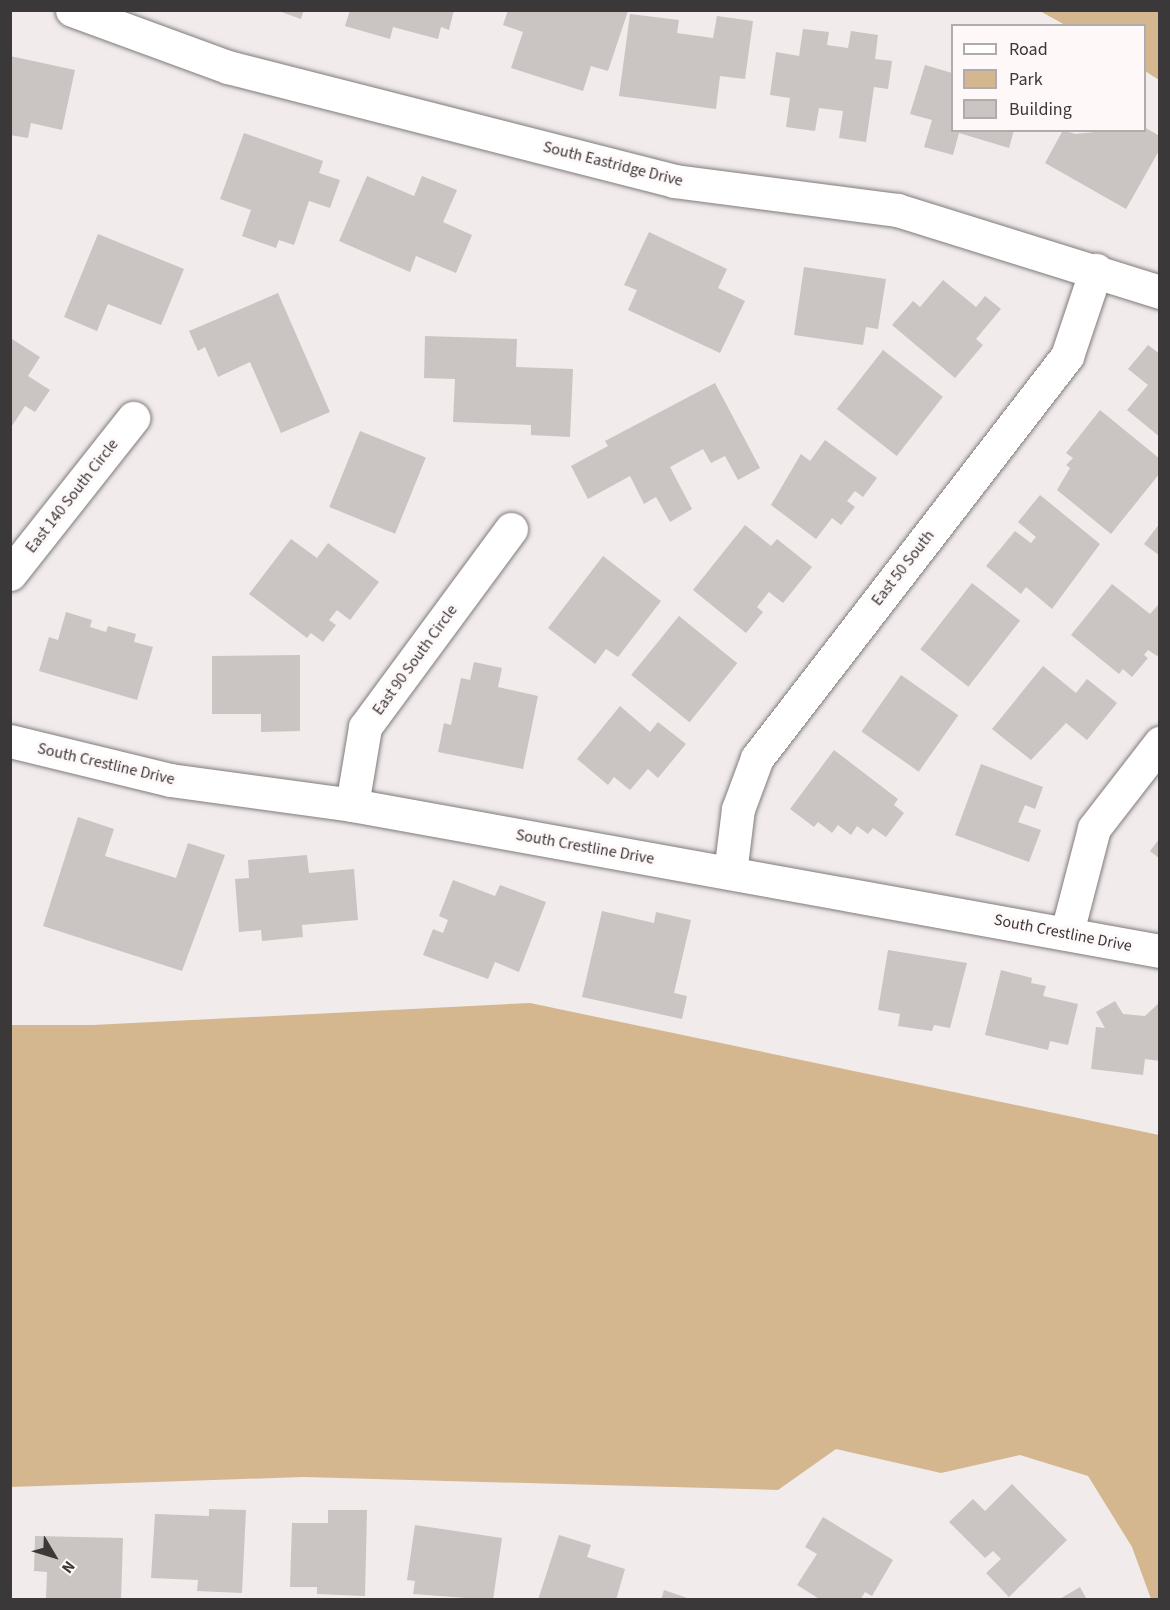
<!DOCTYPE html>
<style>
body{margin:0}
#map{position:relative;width:1170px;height:1610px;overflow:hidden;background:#f1ebec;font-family:"Source Sans 3",sans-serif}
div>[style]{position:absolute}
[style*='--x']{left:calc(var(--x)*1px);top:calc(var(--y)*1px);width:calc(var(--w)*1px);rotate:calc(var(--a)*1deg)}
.green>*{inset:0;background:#d5b78f}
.building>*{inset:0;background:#cac4c2;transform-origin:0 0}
.roads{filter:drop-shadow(0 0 2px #817b7b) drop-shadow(0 0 2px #817b7b)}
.minor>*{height:33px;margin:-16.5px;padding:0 16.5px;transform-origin:16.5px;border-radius:16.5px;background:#fff}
span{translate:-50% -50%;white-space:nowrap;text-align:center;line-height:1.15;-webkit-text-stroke:6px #fff8f9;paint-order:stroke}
.street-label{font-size:16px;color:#3a3838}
.frame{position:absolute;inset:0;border:12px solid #3a3838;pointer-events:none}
.legend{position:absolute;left:951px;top:24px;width:195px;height:108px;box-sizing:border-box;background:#fff8f9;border:2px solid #b0abac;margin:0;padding:8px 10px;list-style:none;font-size:18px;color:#3a3838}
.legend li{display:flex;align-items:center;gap:12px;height:30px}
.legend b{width:30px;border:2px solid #b0abac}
.north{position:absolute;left:24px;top:1526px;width:60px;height:60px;-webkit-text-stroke:4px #fff8f9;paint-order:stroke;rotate:128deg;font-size:16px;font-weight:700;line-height:24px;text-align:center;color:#3a3838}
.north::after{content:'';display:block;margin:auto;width:21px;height:27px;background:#3a3838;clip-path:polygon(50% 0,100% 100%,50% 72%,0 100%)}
</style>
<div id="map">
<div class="green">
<i style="clip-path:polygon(1040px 11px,1159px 11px,1159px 80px,1145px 71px,1144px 26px,1065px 25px)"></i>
<i style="clip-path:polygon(530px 1003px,1159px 1135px,1159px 1599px,1151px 1599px,1132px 1547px,1088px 1476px,1020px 1455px,941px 1473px,836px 1449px,778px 1490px,303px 1477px,11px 1487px,11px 1025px,93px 1025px)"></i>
</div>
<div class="building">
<i style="clip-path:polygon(276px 10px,304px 10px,301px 19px)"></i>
<i style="clip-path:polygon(350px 10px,454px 10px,449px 30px,441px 27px,438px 39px,393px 27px,390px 39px,345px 26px)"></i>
<i style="clip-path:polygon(508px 10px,625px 10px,628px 11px,608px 71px,591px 66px,583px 91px,511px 68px,523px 32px,503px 25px)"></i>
<i style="clip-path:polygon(630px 14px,679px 20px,677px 33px,713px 38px,717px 16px,753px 21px,745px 79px,720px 76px,716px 109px,619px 96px)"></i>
<i style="clip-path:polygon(803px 29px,829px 32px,827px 45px,848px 48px,851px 31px,878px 35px,875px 59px,892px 61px,888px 89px,874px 87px,866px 142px,839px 138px,843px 111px,819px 108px,815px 131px,786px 127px,790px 98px,770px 95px,776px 52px,799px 56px)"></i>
<i style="clip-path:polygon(10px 56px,75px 70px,62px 130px,31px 123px,28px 138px,10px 135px)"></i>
<i style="clip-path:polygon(925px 65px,952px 73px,952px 130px,1014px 130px,1009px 148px,959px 133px,953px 155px,924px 147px,932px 120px,910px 114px)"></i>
<i style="clip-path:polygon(1144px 127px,1160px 136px,1160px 149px,1126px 209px,1045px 163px,1063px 130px,1075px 134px)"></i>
<i style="clip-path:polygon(244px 133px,323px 161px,319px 173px,340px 180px,330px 208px,309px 201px,294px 245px,279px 240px,276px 248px,242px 236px,251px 210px,220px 199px)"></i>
<i style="clip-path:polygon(367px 176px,414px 196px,422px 176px,457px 190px,443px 222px,472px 235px,456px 273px,416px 256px,410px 272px,339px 241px)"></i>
<i style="clip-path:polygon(649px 232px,727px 269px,718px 288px,745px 301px,720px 353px,628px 310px,637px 290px,624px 285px)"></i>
<i style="clip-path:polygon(98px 234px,184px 269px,161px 325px,108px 304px,97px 331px,64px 317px)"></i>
<i style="clip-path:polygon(804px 267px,886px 279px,878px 329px,866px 327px,863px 345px,794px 335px)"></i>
<i style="clip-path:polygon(943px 280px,976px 307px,985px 296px,1001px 309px,976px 339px,983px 345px,955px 378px,892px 325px,913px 301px,920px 307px)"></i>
<i style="clip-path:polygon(278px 293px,330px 412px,281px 433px,250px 362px,218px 377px,205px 347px,198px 351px,189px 331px)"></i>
<i style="clip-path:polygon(425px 336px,517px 339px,516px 367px,573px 369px,570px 437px,531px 435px,531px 425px,453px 422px,455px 379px,424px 378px)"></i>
<i style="clip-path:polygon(12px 339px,40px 357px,28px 376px,50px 390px,35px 412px,25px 406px,10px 429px)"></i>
<i style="clip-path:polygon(1148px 345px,1160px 354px,1160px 437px,1127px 410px,1148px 385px,1128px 369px)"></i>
<i style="left:883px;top:350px;width:76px;height:75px;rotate:38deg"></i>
<i style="clip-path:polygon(715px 383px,760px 468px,738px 480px,725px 456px,711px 463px,703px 449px,670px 467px,692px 509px,670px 522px,656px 497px,644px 504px,630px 476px,588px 499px,571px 466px,608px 446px,605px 441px)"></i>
<i style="clip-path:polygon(1100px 410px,1160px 459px,1160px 473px,1111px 534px,1057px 490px,1070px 468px,1066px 465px,1073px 458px,1066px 453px)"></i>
<i style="left:360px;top:431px;width:71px;height:82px;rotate:22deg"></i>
<i style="clip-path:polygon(825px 440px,877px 478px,863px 497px,855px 491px,847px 501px,855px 507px,841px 525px,832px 518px,816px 539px,771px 505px,801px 454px,810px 461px)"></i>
<i style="clip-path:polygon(1040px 495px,1100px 544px,1052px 609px,1026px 587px,1021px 594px,986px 566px,1015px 531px,1031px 543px,1036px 537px,1018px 522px)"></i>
<i style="clip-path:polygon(1160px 523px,1160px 556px,1144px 544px)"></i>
<i style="clip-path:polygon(745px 525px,771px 546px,777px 539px,812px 567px,783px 603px,769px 592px,757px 607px,763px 612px,746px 633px,693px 590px)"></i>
<i style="clip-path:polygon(291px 539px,317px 558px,328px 543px,379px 582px,350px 620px,337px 610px,329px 620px,336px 625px,323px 642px,311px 633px,307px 638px,249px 594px)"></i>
<i style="clip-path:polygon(603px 556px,661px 601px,618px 657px,606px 649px,595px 664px,548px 628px)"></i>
<i style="left:972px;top:583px;width:61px;height:84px;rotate:38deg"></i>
<i style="clip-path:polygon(1112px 584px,1150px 614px,1160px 603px,1160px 653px,1157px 656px,1148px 650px,1144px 655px,1148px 658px,1132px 677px,1123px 669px,1119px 674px,1071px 635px)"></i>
<i style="clip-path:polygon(66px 612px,92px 620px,90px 627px,106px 632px,108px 626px,136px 634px,134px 642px,153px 647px,137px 700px,39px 671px,49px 637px,58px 640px)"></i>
<i style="left:679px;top:616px;width:75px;height:76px;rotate:39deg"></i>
<i style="clip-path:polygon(300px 655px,300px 731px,261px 732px,261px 714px,212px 714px,212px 656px)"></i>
<i style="clip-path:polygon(474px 662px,502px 668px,498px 687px,538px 696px,523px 769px,438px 752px,444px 723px,451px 725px,461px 678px,470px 680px)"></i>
<i style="clip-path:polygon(1043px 666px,1076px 693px,1087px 679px,1117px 703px,1087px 740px,1066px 723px,1031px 760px,992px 729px)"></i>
<i style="left:901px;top:675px;width:70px;height:69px;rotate:35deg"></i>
<i style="clip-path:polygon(620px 706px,650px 732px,658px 722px,686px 744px,658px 778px,648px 769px,630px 790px,614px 777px,608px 785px,577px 759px)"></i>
<i style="clip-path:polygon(834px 750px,898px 799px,894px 805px,904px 813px,886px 837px,873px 828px,868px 834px,857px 826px,851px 835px,838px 825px,832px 833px,818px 822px,814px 827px,790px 809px)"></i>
<i style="clip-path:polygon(981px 764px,1043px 787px,1035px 809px,1025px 805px,1018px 822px,1041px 830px,1029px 862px,955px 835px)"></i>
<i style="clip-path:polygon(78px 817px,114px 829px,105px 856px,176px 878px,188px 843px,225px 855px,182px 971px,43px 926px)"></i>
<i style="clip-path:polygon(1160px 838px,1160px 859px,1150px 851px)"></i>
<i style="clip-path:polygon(307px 855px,309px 873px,354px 869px,358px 920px,302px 925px,303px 937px,262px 941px,261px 930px,239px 932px,235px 879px,249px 878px,248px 860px)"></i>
<i style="clip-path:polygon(453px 880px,495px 896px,500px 885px,546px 902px,519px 972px,495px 962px,488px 979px,423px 955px,433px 929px,443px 933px,448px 920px,439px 916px)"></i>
<i style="clip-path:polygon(602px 911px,654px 923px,656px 912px,691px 920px,674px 993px,687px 996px,682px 1019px,582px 997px)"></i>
<i style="clip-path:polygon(888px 950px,967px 963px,950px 1028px,934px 1025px,932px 1031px,898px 1026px,900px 1014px,878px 1010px)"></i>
<i style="clip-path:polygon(1001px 970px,1032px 978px,1031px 983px,1046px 986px,1043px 996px,1078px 1004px,1068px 1045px,1050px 1041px,1048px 1050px,985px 1035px)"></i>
<i style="clip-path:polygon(1115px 1001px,1123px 1014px,1145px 1016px,1160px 1002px,1160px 1061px,1145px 1059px,1143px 1075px,1091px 1069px,1096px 1027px,1105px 1028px,1096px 1012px)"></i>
<i style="clip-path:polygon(1012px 1484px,1067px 1540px,1009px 1597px,986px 1573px,1001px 1559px,993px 1551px,985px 1558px,949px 1522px,973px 1499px,985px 1511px)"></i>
<i style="clip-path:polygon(209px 1509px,246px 1510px,242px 1593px,197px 1591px,198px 1580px,151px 1578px,155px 1514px,209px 1516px)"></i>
<i style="clip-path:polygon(328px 1510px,367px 1510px,365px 1596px,317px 1594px,317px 1587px,290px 1587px,292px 1523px,328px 1523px)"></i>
<i style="clip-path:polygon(823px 1517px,893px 1560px,872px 1596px,865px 1592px,860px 1600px,821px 1600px,797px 1585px,817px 1554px,805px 1547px)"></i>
<i style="clip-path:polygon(415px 1525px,502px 1538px,493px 1600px,413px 1594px,415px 1581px,407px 1580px)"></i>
<i style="clip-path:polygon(559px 1535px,591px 1545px,587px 1557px,625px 1569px,616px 1600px,538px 1600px)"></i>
<i style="clip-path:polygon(35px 1536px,123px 1538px,121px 1600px,46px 1600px,47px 1572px,34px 1571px)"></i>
<i style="clip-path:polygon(1080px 1587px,1087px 1600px,1058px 1600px)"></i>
<i style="clip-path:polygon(664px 1590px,690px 1599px,690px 1600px,661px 1600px)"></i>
</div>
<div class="roads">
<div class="minor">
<i style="--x:72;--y:10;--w:166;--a:20.1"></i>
<i style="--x:228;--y:67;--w:460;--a:14.3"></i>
<i style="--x:674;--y:181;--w:225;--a:7.4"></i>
<i style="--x:897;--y:210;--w:275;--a:17.3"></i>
<i style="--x:10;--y:574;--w:199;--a:-51.7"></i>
<i style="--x:10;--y:741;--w:165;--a:13.7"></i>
<i style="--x:170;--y:780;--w:184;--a:7.8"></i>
<i style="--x:352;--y:805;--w:821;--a:10.24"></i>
<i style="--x:352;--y:805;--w:79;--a:-80.5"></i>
<i style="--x:365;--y:727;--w:246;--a:-53.6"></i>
<i style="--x:730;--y:873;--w:64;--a:-82.9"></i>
<i style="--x:738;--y:809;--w:54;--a:-69.6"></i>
<i style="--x:757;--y:758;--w:508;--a:-52.36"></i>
<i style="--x:1067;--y:356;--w:91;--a:-71.4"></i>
<i style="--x:1067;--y:932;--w:107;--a:-75.4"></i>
<i style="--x:1094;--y:828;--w:108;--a:-52.2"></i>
</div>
</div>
<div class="street-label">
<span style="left:613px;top:164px;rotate:14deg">South Eastridge Drive</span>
<span style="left:72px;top:496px;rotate:-52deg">East 140 South Circle</span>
<span style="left:903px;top:568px;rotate:-52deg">East 50 South</span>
<span style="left:415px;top:660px;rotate:-54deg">East 90 South Circle</span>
<span style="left:106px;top:764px;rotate:13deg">South Crestline Drive</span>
<span style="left:585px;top:847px;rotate:10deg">South Crestline Drive</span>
<span style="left:1063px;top:933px;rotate:11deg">South Crestline Drive</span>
</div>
<div class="frame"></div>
<ul class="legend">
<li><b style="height:8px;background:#fff"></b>Road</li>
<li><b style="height:16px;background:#d5b78f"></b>Park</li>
<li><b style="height:16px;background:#cac4c2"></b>Building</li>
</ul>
<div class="north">N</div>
</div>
